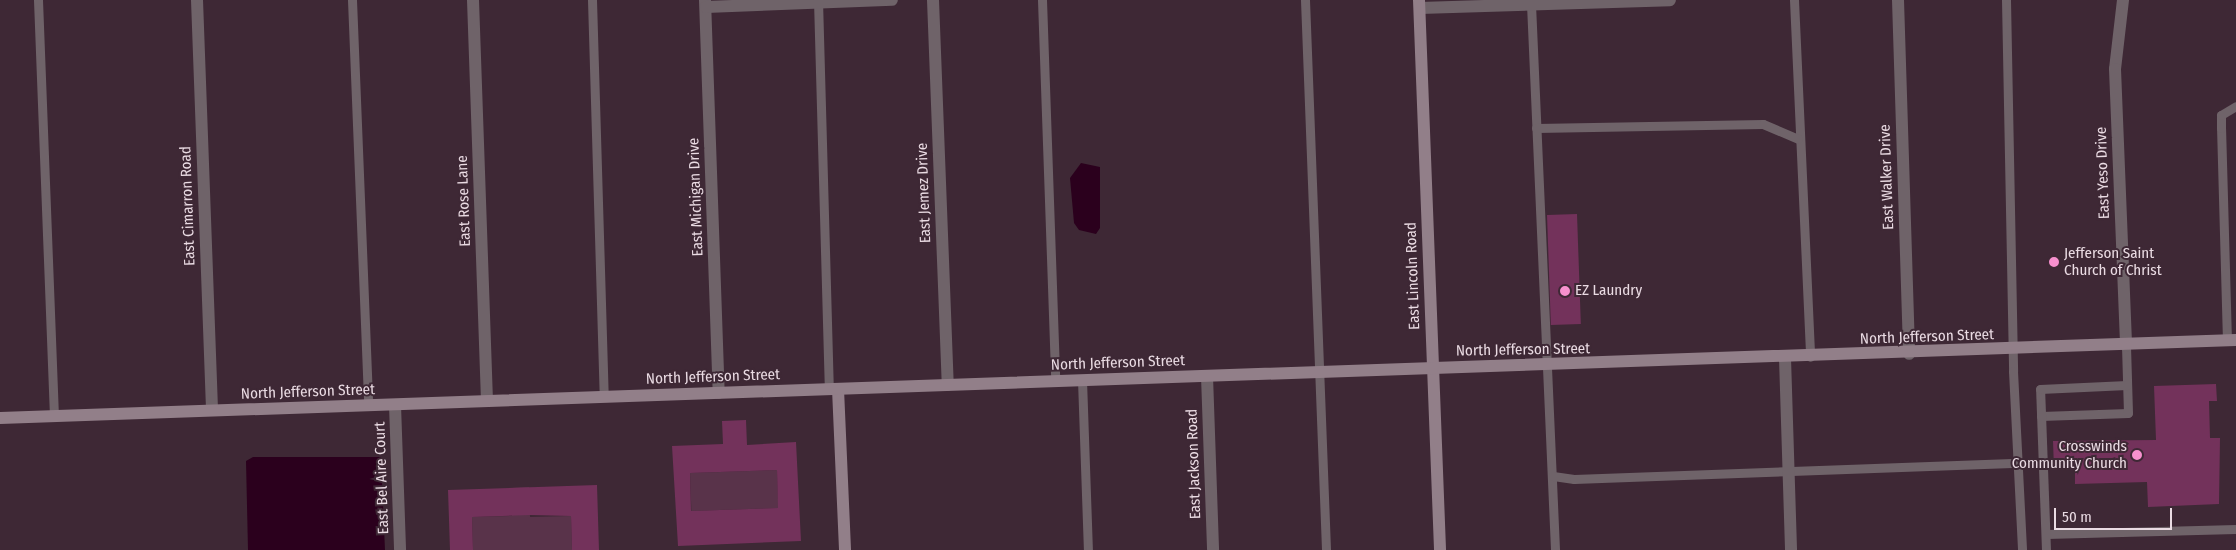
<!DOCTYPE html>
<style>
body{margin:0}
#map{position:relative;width:2236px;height:550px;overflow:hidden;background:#3e2835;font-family:"Fira Sans Condensed",sans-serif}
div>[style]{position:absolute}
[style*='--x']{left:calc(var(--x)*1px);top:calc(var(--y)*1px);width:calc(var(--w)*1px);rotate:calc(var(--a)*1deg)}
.green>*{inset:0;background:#59334a;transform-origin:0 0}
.water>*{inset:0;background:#2b001d}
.building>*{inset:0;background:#73325b;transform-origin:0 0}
.lane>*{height:9px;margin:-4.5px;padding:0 4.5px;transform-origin:4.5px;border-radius:4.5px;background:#6f6369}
.street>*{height:12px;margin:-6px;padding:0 6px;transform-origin:6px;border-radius:6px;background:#6f6369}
.secondary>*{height:12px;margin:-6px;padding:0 6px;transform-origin:6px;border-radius:6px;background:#927f89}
.dots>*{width:14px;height:14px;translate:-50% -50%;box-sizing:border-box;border:2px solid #3e2835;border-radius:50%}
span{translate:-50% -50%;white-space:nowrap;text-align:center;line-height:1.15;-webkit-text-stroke:4px #3e2835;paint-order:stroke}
.street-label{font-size:15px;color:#eadbe3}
.poi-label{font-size:15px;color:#eadbe3}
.left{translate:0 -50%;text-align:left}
.right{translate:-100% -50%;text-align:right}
.scale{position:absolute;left:2054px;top:508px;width:118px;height:22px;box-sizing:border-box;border:2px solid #eadbe3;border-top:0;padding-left:6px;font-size:15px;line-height:18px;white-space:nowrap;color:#eadbe3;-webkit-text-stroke:4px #3e2835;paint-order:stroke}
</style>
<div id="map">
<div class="green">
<i style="left:777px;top:470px;width:38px;height:87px;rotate:88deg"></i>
<i style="clip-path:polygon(529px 487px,530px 517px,571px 516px,572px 550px,473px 550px,472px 517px,512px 516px,511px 488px)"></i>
</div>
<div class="water">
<i style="clip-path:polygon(1081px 163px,1100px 167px,1100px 228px,1096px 234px,1079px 230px,1074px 223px,1070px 178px)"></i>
<i style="clip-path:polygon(253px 457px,381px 457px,385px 550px,248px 550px,246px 461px)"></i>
</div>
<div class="building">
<i style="left:1577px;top:214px;width:110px;height:30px;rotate:88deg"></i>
<i style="clip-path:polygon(2216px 384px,2217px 401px,2209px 401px,2210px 438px,2220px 438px,2219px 504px,2148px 507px,2147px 482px,2075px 484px,2075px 468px,2054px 469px,2053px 441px,2156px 440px,2154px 386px)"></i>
<i style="clip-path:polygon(evenodd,746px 420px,747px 445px,796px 442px,801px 541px,678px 546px,672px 446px,723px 444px,722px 421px,746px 420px,777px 470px,778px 508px,691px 511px,690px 473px,777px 470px)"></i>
<i style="clip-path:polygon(597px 485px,599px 550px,572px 550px,571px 516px,530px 515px,472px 517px,473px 550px,450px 550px,448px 490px)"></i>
</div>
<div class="lane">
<i style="--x:38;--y:0;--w:416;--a:87.8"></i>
<i style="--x:352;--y:0;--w:406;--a:87.7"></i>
<i style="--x:592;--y:0;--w:397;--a:88.3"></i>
<i style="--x:818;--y:0;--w:389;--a:88.4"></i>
<i style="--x:1042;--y:0;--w:381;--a:88"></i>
<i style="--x:1305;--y:0;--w:550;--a:87.81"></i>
<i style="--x:1794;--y:0;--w:357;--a:87.4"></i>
<i style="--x:2006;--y:0;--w:371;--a:88.9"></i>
<i style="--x:2013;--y:371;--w:179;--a:87.1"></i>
<i style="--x:1531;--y:4;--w:547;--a:87.48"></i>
<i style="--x:1536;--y:128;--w:227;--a:-1"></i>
<i style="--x:1763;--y:124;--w:38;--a:23"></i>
<i style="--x:2227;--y:341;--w:213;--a:-91.6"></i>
<i style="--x:2221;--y:128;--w:13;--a:-90"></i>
<i style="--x:2221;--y:115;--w:17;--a:-31"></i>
<i style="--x:1082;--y:380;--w:170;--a:88"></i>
<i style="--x:2041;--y:416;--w:87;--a:-2"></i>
<i style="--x:2128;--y:413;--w:67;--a:-91.7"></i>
<i style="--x:1553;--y:476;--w:21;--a:8"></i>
<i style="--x:1574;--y:479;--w:445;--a:-2.1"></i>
<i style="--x:2046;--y:534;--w:190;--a:-1.5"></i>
<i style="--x:2046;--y:550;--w:161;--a:-92.1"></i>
<i style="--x:2040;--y:389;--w:87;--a:-2.6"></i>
</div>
<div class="street">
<i style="--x:197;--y:0;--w:410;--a:87.9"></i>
<i style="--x:473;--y:0;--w:401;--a:88"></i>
<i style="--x:705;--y:0;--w:393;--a:88"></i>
<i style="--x:933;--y:0;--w:385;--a:87.8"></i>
<i style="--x:1898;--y:0;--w:354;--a:88.2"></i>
<i style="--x:2123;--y:0;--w:69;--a:96.6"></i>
<i style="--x:2115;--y:69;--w:277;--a:87.7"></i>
<i style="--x:706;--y:7;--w:186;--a:-2.2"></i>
<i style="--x:1420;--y:8;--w:250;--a:-1.8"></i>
<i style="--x:1785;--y:358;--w:192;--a:88.2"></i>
<i style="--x:1207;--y:376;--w:174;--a:88"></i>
<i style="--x:395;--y:405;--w:145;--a:88"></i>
</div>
<div class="secondary">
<i style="--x:1419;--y:0;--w:550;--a:87.81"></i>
<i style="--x:838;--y:389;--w:161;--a:87.5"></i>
<i style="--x:0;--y:418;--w:2237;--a:-2"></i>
</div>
<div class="dots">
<i style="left:2054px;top:262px;background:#f790ce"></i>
<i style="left:1565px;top:291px;background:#f790ce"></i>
<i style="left:2137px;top:455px;background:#f790ce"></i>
</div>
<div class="street-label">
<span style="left:2103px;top:173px;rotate:-92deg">East Yeso Drive</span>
<span style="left:1887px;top:177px;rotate:-92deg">East Walker Drive</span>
<span style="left:924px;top:193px;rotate:-92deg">East Jemez Drive</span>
<span style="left:696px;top:197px;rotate:-92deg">East Michigan Drive</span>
<span style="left:464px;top:201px;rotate:-92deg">East Rose Lane</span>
<span style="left:188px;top:206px;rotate:-92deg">East Cimarron Road</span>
<span style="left:1413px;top:276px;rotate:-92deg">East Lincoln Road</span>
<span style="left:1927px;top:337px;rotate:-2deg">North Jefferson Street</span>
<span style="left:1523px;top:350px;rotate:-1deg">North Jefferson Street</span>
<span style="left:1118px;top:363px;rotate:-2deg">North Jefferson Street</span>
<span style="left:713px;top:377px;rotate:-2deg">North Jefferson Street</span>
<span style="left:308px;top:392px;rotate:-2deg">North Jefferson Street</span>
<span style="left:1194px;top:464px;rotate:-92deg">East Jackson Road</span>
<span style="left:382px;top:478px;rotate:-92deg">East Bel Aire Court</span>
</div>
<div class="poi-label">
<span class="left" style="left:2064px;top:262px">Jefferson Saint<br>Church of Christ</span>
<span class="left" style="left:1575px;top:291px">EZ Laundry</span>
<span class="right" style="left:2127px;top:455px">Crosswinds<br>Community Church</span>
</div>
<div class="scale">50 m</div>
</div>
